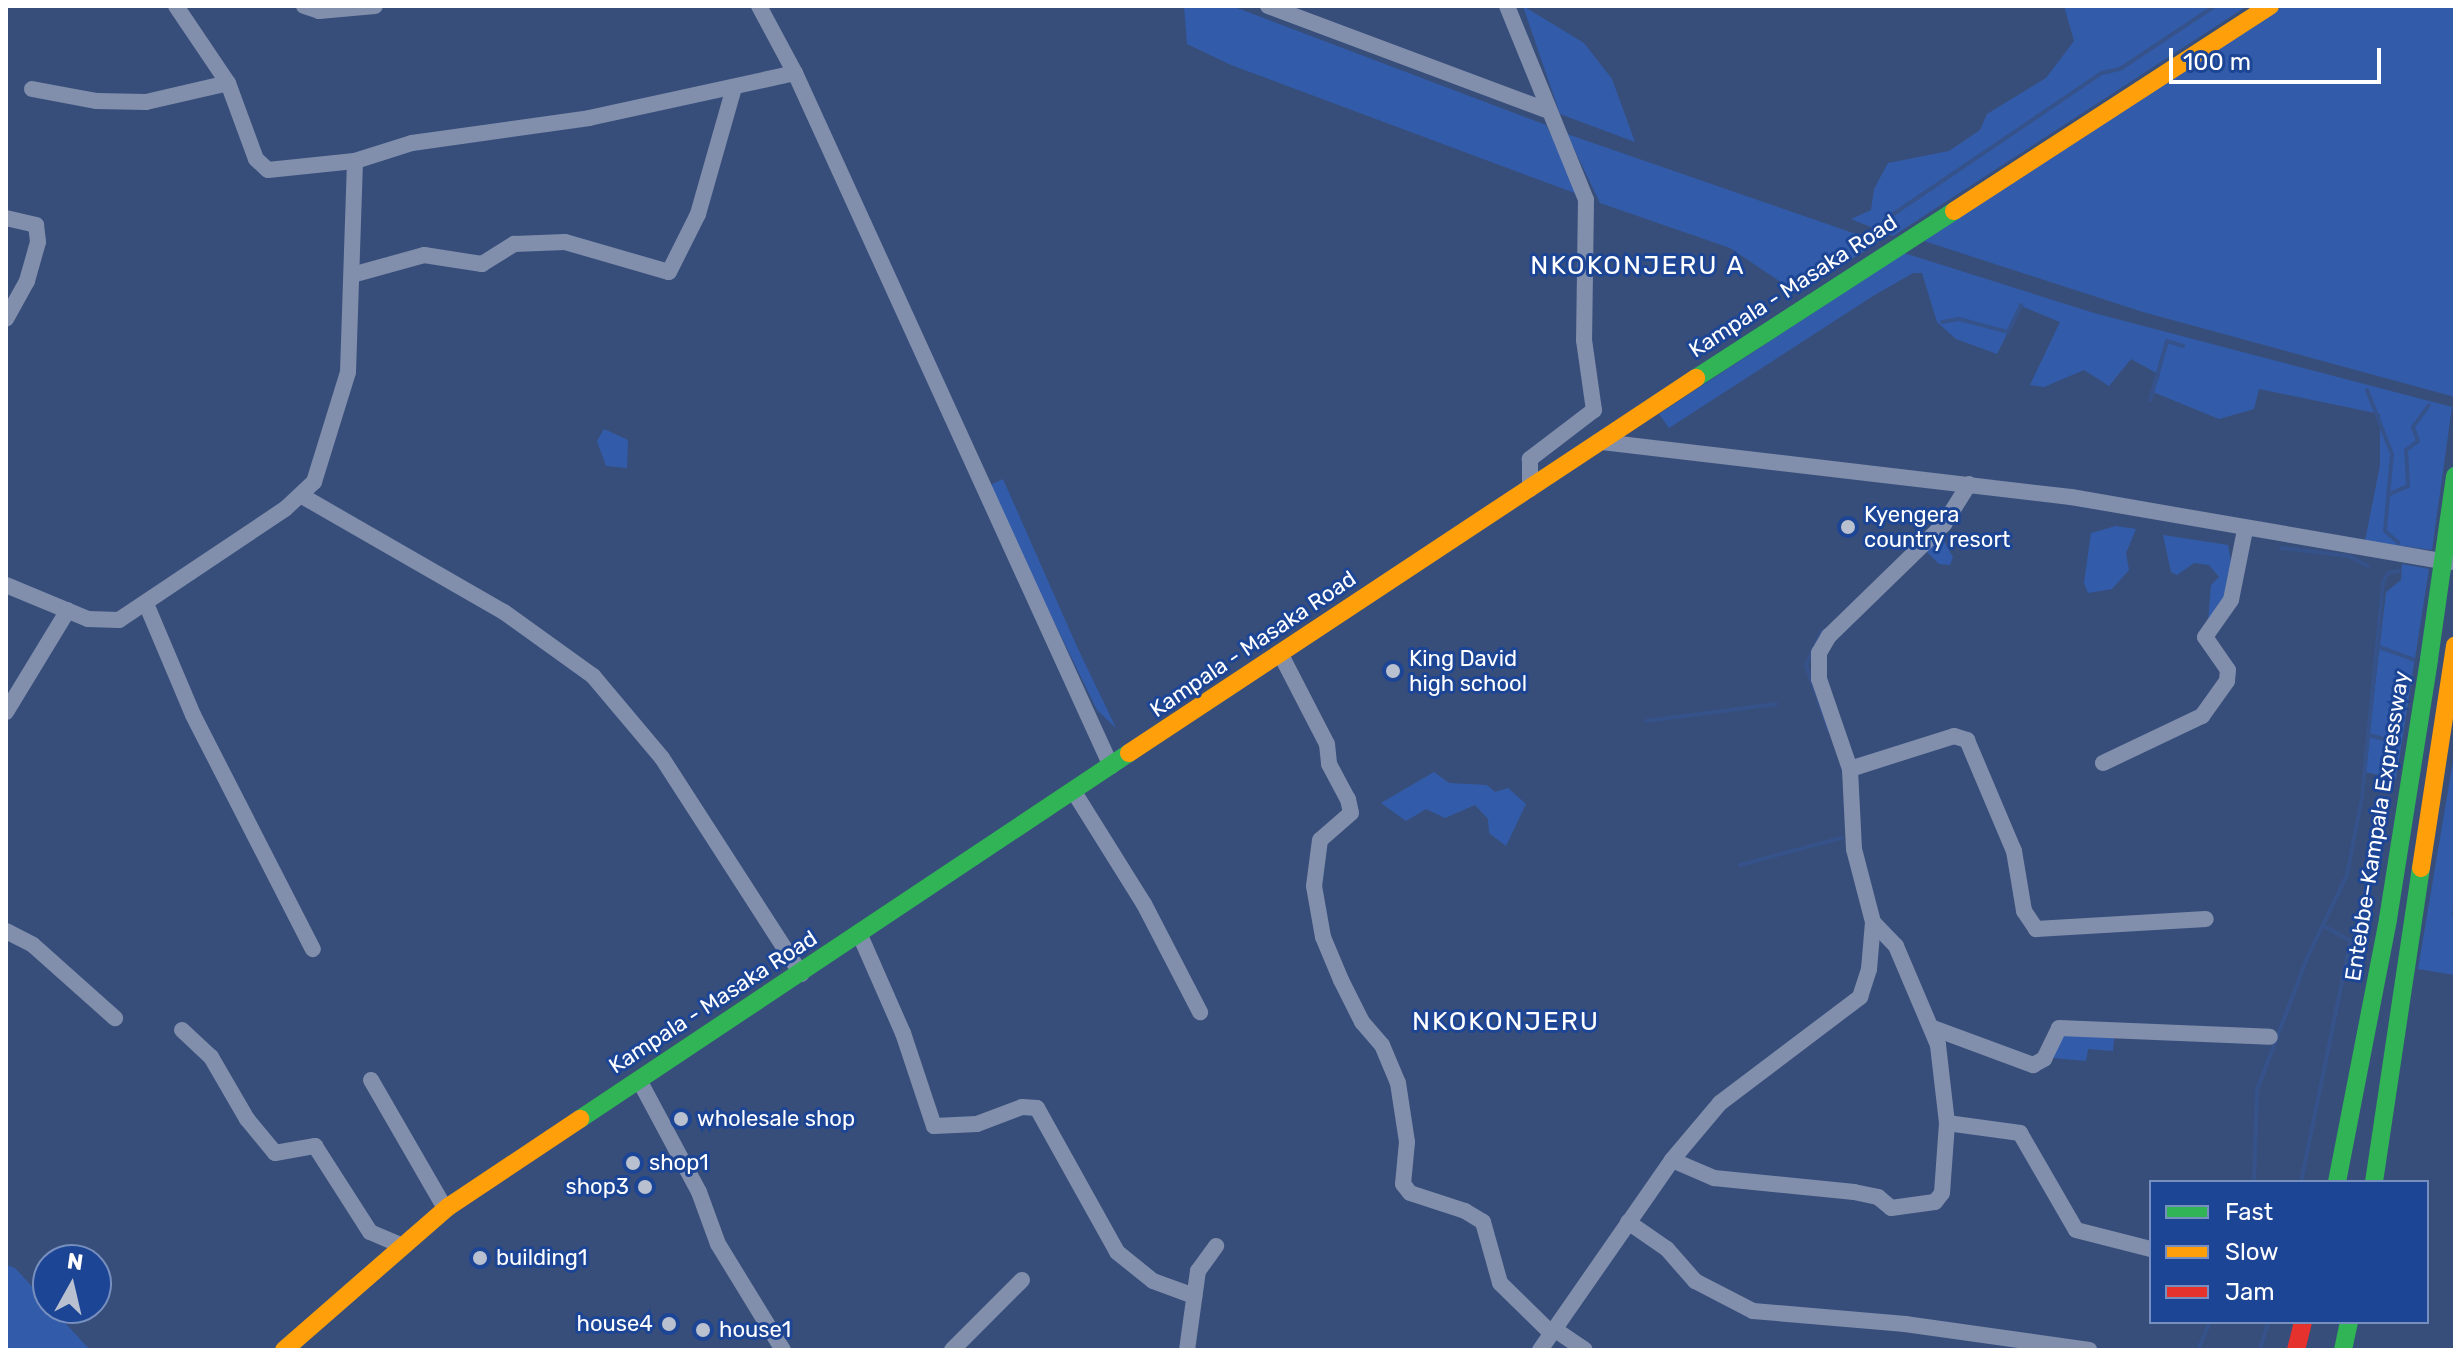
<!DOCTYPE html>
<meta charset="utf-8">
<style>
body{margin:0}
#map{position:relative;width:2461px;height:1356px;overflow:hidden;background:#384e7a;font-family:Rubik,sans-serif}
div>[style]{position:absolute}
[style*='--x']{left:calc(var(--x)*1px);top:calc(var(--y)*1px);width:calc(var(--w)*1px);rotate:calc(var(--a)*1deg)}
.green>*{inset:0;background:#325caa}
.stream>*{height:4px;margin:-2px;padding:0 2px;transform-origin:2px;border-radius:2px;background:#36528b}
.street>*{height:16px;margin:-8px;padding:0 8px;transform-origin:8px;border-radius:8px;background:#818fad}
.fast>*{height:18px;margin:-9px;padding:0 9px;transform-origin:9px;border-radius:9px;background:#30b455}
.slow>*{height:18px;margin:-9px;padding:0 9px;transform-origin:9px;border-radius:9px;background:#ff9f0a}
.jam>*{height:18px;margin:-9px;padding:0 9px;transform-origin:9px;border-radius:9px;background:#e5322d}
.fast-bridge>*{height:18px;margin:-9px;padding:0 9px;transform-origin:9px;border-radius:9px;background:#30b455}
.dots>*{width:22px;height:22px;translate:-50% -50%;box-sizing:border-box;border:4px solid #1d4595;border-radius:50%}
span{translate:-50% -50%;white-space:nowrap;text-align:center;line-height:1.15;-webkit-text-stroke:6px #1d4595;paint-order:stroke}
.street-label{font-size:22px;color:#fff}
.poi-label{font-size:22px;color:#fff}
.left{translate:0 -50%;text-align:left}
.right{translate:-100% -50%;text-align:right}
.quarter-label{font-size:26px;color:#fff;letter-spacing:2px}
.frame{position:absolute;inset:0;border:8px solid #fff;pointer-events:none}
.legend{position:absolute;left:2149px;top:1180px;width:280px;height:144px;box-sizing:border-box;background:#1d4595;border:2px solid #778fbf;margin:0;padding:10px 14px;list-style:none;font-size:24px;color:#fff}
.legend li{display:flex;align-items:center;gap:16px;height:40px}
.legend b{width:40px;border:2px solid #778fbf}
.north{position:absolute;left:32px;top:1244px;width:80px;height:80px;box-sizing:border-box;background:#1d4595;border:2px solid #778fbf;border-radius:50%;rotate:8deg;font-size:22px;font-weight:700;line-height:32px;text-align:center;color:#fff}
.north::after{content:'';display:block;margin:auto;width:28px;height:36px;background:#b9c1d0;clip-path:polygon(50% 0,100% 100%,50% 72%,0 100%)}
.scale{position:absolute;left:2169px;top:48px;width:212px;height:36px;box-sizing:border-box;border:4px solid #fff;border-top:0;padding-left:10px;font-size:24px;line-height:28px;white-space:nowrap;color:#fff;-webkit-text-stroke:6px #1d4595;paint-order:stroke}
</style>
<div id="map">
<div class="green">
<i style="clip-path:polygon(1184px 6px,1232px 6px,1546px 125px,1580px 195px,1231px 65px,1187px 44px)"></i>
<i style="clip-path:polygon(1523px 6px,1584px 43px,1612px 79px,1635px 142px,1560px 114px)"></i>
<i style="clip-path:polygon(2064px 6px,2247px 6px,1893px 236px,1851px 219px,1871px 210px,1874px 189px,1888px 163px,1949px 151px,1980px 130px,1987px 114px,2046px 78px,2074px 41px)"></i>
<i style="clip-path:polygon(2284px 6px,2455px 6px,2455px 397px,2143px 312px,1924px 241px)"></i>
<i style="clip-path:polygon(1567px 134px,1879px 242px,1797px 293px,1730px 248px,1600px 203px)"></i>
<i style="clip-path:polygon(1904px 253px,2094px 313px,2452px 407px,2432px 550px,2365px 541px,2380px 465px,2380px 414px,2259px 389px,2254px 409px,2219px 419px,2153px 392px,2160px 375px,2131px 359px,2109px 386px,2084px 370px,2044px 387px,2030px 385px,2060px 322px,2021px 306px,1997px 354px,1956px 339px,1937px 322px,1922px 273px,1913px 273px,1873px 296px,1669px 428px,1659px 414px)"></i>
<i style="clip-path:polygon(604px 429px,628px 440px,627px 468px,606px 466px,597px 441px)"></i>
<i style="clip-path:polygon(1003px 479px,1078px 649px,1116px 728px,1097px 710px,988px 486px)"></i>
<i style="clip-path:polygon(2116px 526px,2136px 529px,2126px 553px,2129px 570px,2112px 589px,2088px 593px,2084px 583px,2091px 533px)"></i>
<i style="clip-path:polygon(2163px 535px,2228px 545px,2232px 567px,2228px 599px,2208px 622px,2211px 585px,2219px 577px,2209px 565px,2194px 563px,2177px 575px,2171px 572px)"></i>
<i style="clip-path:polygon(1941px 536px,1953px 557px,1950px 565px,1939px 564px,1927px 552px)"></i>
<i style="clip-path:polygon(2402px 564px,2429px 569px,2396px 779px,2365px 772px,2386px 592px,2401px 580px)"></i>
<i style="clip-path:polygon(2455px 749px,2455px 975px,2418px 969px)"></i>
<i style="clip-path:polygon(1434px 772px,1449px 783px,1487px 785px,1495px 792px,1508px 788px,1526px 804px,1506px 846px,1489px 833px,1488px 819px,1475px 805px,1445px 818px,1426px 809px,1406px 821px,1381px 803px)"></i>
<i style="clip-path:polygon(2055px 1033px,2114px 1038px,2113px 1051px,2088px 1049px,2086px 1061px,2052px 1058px)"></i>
<i style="clip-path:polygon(6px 1265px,15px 1268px,90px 1350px,6px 1350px)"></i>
</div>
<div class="stream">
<i style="--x:1886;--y:219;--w:261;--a:-34.1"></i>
<i style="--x:2102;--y:73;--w:18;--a:-13"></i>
<i style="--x:2120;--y:69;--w:114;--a:-33.6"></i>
<i style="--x:1942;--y:322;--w:17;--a:-10"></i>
<i style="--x:1959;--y:319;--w:51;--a:14.9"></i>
<i style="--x:2008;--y:332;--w:30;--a:-64"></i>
<i style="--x:2367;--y:390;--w:69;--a:68.7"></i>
<i style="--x:2392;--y:454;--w:77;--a:95.2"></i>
<i style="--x:2385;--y:531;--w:18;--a:41"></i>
<i style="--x:2150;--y:400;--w:61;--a:-73.9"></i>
<i style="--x:2167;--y:341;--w:17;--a:17"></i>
<i style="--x:2390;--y:494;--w:20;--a:-24"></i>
<i style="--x:2408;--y:486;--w:36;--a:-93"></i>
<i style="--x:2406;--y:450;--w:15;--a:-37"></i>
<i style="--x:2418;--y:441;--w:15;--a:-110"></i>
<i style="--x:2413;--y:427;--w:27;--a:-54"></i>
<i style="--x:2281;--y:548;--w:68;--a:6.7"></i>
<i style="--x:2349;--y:556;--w:21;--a:28"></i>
<i style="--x:1822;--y:631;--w:38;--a:115"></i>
<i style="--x:1806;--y:665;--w:70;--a:70.8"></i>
<i style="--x:2379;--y:647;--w:37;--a:20"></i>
<i style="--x:1646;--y:721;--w:131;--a:-7.5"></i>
<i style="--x:2368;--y:735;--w:32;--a:14"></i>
<i style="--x:2455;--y:812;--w:5;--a:90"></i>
<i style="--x:1740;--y:865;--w:105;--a:-15"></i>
<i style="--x:2454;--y:916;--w:16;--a:-86"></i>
<i style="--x:2324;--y:926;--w:40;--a:29.7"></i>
<i style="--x:2254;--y:1182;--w:92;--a:-88.1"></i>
<i style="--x:2257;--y:1090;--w:143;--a:-69.2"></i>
<i style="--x:2308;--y:956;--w:90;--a:-64.3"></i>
<i style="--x:2347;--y:875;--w:78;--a:-79"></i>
<i style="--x:2362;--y:798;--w:217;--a:-84.4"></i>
<i style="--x:2383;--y:582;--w:10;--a:-61"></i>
<i style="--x:2388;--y:573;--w:11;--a:-10"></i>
<i style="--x:2301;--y:1182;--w:244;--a:-78.4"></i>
<i style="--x:2198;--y:1350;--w:30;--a:-67"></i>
<i style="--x:2260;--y:1350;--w:29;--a:-74"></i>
</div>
<div class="street">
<i style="--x:176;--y:6;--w:93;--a:56"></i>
<i style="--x:228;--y:83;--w:81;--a:69.8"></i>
<i style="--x:256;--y:159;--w:16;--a:43"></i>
<i style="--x:268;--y:170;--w:87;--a:-5.9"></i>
<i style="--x:304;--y:6;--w:16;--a:18"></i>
<i style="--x:319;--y:11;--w:56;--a:-5.1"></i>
<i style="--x:759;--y:6;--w:76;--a:61.8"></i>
<i style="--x:795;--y:73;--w:762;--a:65.49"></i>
<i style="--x:1268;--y:6;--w:300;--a:20.5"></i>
<i style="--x:1507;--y:6;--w:209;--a:67.8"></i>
<i style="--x:1586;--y:200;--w:140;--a:90.8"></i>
<i style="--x:1584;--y:340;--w:71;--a:81.9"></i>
<i style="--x:1594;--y:410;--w:81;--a:142.6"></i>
<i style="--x:1530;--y:459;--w:30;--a:90"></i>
<i style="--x:32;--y:89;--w:66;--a:10.5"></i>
<i style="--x:97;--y:101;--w:49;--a:1.2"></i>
<i style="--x:146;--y:102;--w:84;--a:-13"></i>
<i style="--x:6;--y:218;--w:31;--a:13"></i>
<i style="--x:36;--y:225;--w:17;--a:83"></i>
<i style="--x:38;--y:242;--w:41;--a:105.8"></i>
<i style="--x:27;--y:281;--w:43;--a:118.9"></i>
<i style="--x:352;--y:275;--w:75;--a:-15.5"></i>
<i style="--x:424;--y:255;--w:59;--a:8.8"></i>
<i style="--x:482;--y:264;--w:38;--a:-32"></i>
<i style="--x:514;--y:244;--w:51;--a:-2.2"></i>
<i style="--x:565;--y:242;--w:108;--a:16.1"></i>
<i style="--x:669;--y:272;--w:65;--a:-63.4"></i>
<i style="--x:698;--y:214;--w:131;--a:-74.1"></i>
<i style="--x:1602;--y:442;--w:472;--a:6.7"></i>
<i style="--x:2071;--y:497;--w:384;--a:9.8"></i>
<i style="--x:302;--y:496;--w:233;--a:29.9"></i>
<i style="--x:504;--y:612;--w:110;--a:35.7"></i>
<i style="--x:593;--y:676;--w:107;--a:49.9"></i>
<i style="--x:662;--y:758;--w:257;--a:57.2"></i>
<i style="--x:6;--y:585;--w:89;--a:22.5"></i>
<i style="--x:88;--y:619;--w:31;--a:2"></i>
<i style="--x:119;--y:620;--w:200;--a:-33.8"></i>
<i style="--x:285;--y:509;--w:40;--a:-43"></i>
<i style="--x:314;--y:482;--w:115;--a:-72.8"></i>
<i style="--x:348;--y:372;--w:211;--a:-88.1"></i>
<i style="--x:355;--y:161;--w:60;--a:-17.5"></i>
<i style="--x:412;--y:143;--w:179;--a:-8"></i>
<i style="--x:589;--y:118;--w:211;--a:-12.3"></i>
<i style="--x:147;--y:606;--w:118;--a:67.1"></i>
<i style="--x:193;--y:715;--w:263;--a:62.9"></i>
<i style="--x:1281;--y:655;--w:100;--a:62.7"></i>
<i style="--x:1327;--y:744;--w:20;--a:84"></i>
<i style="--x:1329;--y:764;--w:40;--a:62"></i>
<i style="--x:1348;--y:799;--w:14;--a:78"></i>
<i style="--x:1351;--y:813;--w:41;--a:138.9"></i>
<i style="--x:1320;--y:840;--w:46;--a:97.4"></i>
<i style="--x:1314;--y:886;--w:52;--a:80"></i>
<i style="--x:1323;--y:937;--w:47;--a:67.3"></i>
<i style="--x:1341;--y:980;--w:47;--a:63.4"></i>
<i style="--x:1362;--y:1022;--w:30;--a:49"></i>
<i style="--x:1382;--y:1045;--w:41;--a:67.2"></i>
<i style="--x:1398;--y:1083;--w:60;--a:81.3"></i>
<i style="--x:1407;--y:1142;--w:42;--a:95.4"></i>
<i style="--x:1403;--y:1184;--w:11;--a:52"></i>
<i style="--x:1410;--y:1193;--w:58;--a:18.1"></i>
<i style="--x:1465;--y:1211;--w:21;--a:31"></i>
<i style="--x:1483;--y:1222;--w:63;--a:74.4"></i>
<i style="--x:1500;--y:1283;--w:71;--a:44.4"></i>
<i style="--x:6;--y:712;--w:119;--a:-58.7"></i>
<i style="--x:2103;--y:763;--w:110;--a:-25.4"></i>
<i style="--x:2202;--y:716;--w:43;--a:-54.5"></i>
<i style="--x:2227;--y:681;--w:11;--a:-85"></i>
<i style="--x:2228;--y:670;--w:40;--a:-124.9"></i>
<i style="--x:2205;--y:637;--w:45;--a:-54.9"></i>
<i style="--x:2231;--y:600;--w:71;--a:-78.7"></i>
<i style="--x:1850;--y:769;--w:109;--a:-17.6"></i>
<i style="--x:1954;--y:736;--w:14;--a:17"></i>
<i style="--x:1967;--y:740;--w:121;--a:67.1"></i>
<i style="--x:2014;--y:851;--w:61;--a:80.5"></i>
<i style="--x:2024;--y:911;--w:22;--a:56"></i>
<i style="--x:2036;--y:929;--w:170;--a:-3.4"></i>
<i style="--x:1074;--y:792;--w:132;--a:58"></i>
<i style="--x:1144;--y:904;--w:122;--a:62.6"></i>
<i style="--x:6;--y:931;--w:30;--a:27"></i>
<i style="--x:33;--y:945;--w:110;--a:41.7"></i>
<i style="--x:859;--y:933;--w:109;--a:66.3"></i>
<i style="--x:903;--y:1033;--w:98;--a:71.6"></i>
<i style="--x:934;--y:1126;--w:43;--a:-2.7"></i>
<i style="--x:977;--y:1124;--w:48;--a:-20.7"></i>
<i style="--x:1022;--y:1107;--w:15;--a:4"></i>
<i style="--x:1037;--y:1108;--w:165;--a:60.9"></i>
<i style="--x:1117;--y:1252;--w:46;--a:38.9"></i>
<i style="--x:1153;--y:1281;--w:44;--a:20.1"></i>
<i style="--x:1933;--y:1028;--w:107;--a:20.3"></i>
<i style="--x:2033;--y:1065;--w:13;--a:-29"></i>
<i style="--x:2044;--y:1059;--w:34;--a:-64"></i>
<i style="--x:2059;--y:1028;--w:211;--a:2.4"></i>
<i style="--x:182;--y:1030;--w:40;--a:43"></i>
<i style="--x:211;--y:1057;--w:72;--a:59.9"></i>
<i style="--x:247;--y:1119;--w:44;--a:50.5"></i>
<i style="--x:275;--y:1153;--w:41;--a:-9.9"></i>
<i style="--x:315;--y:1146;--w:102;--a:57.4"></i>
<i style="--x:370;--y:1232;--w:34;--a:23"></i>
<i style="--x:371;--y:1080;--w:150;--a:60"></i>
<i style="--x:639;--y:1080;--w:127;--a:61.8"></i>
<i style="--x:699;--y:1192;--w:55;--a:69.9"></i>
<i style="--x:718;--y:1244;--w:124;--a:58.5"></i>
<i style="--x:1947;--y:1123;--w:74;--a:7.8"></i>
<i style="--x:2020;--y:1133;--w:112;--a:60"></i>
<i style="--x:2076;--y:1230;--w:77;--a:14.2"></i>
<i style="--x:1672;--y:1160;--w:46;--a:23.2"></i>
<i style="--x:1714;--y:1178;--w:141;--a:5.7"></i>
<i style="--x:1854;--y:1192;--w:25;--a:12"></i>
<i style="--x:1878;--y:1197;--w:17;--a:40"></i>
<i style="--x:1891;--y:1208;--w:44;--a:-7.8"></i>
<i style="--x:1935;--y:1202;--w:11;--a:-52"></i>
<i style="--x:1942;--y:1193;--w:70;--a:-85.9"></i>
<i style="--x:1947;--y:1123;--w:79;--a:-96.6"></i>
<i style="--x:1938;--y:1045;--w:108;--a:-113"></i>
<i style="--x:1896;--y:946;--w:33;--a:-134"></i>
<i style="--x:1628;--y:1222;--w:47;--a:34.7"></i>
<i style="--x:1667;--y:1249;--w:43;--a:48.8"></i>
<i style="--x:1695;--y:1281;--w:65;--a:27.3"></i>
<i style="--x:1753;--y:1311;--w:153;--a:4.9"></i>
<i style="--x:1905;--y:1324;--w:186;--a:8"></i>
<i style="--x:1554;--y:1329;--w:37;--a:34"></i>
<i style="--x:952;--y:1350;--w:99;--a:-45"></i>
<i style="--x:1187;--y:1350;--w:80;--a:-82.1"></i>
<i style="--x:1198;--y:1271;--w:31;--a:-54"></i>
<i style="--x:1540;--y:1350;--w:231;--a:-55.2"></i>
<i style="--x:1672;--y:1160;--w:75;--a:-49.9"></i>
<i style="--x:1720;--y:1103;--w:176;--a:-37.1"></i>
<i style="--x:1860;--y:997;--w:29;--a:-72"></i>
<i style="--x:1869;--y:969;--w:47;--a:-85.1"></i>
<i style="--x:1873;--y:922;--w:75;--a:-104.6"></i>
<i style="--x:1854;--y:849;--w:80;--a:-92.9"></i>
<i style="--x:1850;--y:769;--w:95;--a:-109"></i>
<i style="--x:1819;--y:679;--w:26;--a:-90"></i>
<i style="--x:1819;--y:653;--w:20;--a:-60"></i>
<i style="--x:1829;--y:636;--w:161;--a:-44.2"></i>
<i style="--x:1944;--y:524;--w:47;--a:-58"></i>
</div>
<div class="fast">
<i style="--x:1696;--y:378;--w:307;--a:-32.9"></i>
<i style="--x:580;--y:1119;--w:660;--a:-33.69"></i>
<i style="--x:2337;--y:1182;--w:268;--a:-79"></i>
<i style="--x:2388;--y:919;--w:263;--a:-81"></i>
<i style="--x:2374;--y:1182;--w:317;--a:-81.5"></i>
<i style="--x:2343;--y:1350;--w:29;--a:-78"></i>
</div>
<div class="slow">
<i style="--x:1954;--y:211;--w:377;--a:-33"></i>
<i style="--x:1129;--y:753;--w:680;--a:-33.48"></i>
<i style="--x:2421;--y:868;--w:225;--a:-81.3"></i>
<i style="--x:284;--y:1350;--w:218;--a:-41.1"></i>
<i style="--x:448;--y:1207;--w:159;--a:-33.7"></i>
</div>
<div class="jam">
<i style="--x:2296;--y:1350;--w:29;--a:-76"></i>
</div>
<div class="fast-bridge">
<i style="--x:2429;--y:659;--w:185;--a:-81.9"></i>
</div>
<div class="dots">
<i style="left:1848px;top:527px;background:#b9c1d0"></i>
<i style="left:1393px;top:671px;background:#b9c1d0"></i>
<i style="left:681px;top:1119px;background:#b9c1d0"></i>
<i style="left:633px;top:1163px;background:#b9c1d0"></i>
<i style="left:645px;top:1187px;background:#b9c1d0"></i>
<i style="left:480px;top:1258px;background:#b9c1d0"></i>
<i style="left:669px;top:1324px;background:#b9c1d0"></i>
<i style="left:703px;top:1330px;background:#b9c1d0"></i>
</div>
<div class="street-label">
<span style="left:1793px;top:286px;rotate:-33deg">Kampala - Masaka Road</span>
<span style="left:1253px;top:644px;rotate:-34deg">Kampala - Masaka Road</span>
<span style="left:2377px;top:826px;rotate:-81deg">Entebbe–Kampala Expressway</span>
<span style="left:713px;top:1002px;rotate:-33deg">Kampala - Masaka Road</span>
</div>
<div class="poi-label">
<span class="left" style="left:1864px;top:527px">Kyengera<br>country resort</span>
<span class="left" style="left:1409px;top:671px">King David<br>high school</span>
<span class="left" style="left:697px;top:1119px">wholesale shop</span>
<span class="left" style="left:649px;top:1163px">shop1</span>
<span class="right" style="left:629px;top:1187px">shop3</span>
<span class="left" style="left:496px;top:1258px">building1</span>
<span class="right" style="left:653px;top:1324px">house4</span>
<span class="left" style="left:719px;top:1330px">house1</span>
</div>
<div class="quarter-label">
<span style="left:1638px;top:266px">NKOKONJERU A</span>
<span style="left:1506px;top:1022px">NKOKONJERU</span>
</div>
<div class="frame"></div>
<ul class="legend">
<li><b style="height:10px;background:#30b455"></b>Fast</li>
<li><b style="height:10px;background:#ff9f0a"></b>Slow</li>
<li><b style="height:10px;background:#e5322d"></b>Jam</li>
</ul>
<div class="north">N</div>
<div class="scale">100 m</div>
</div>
